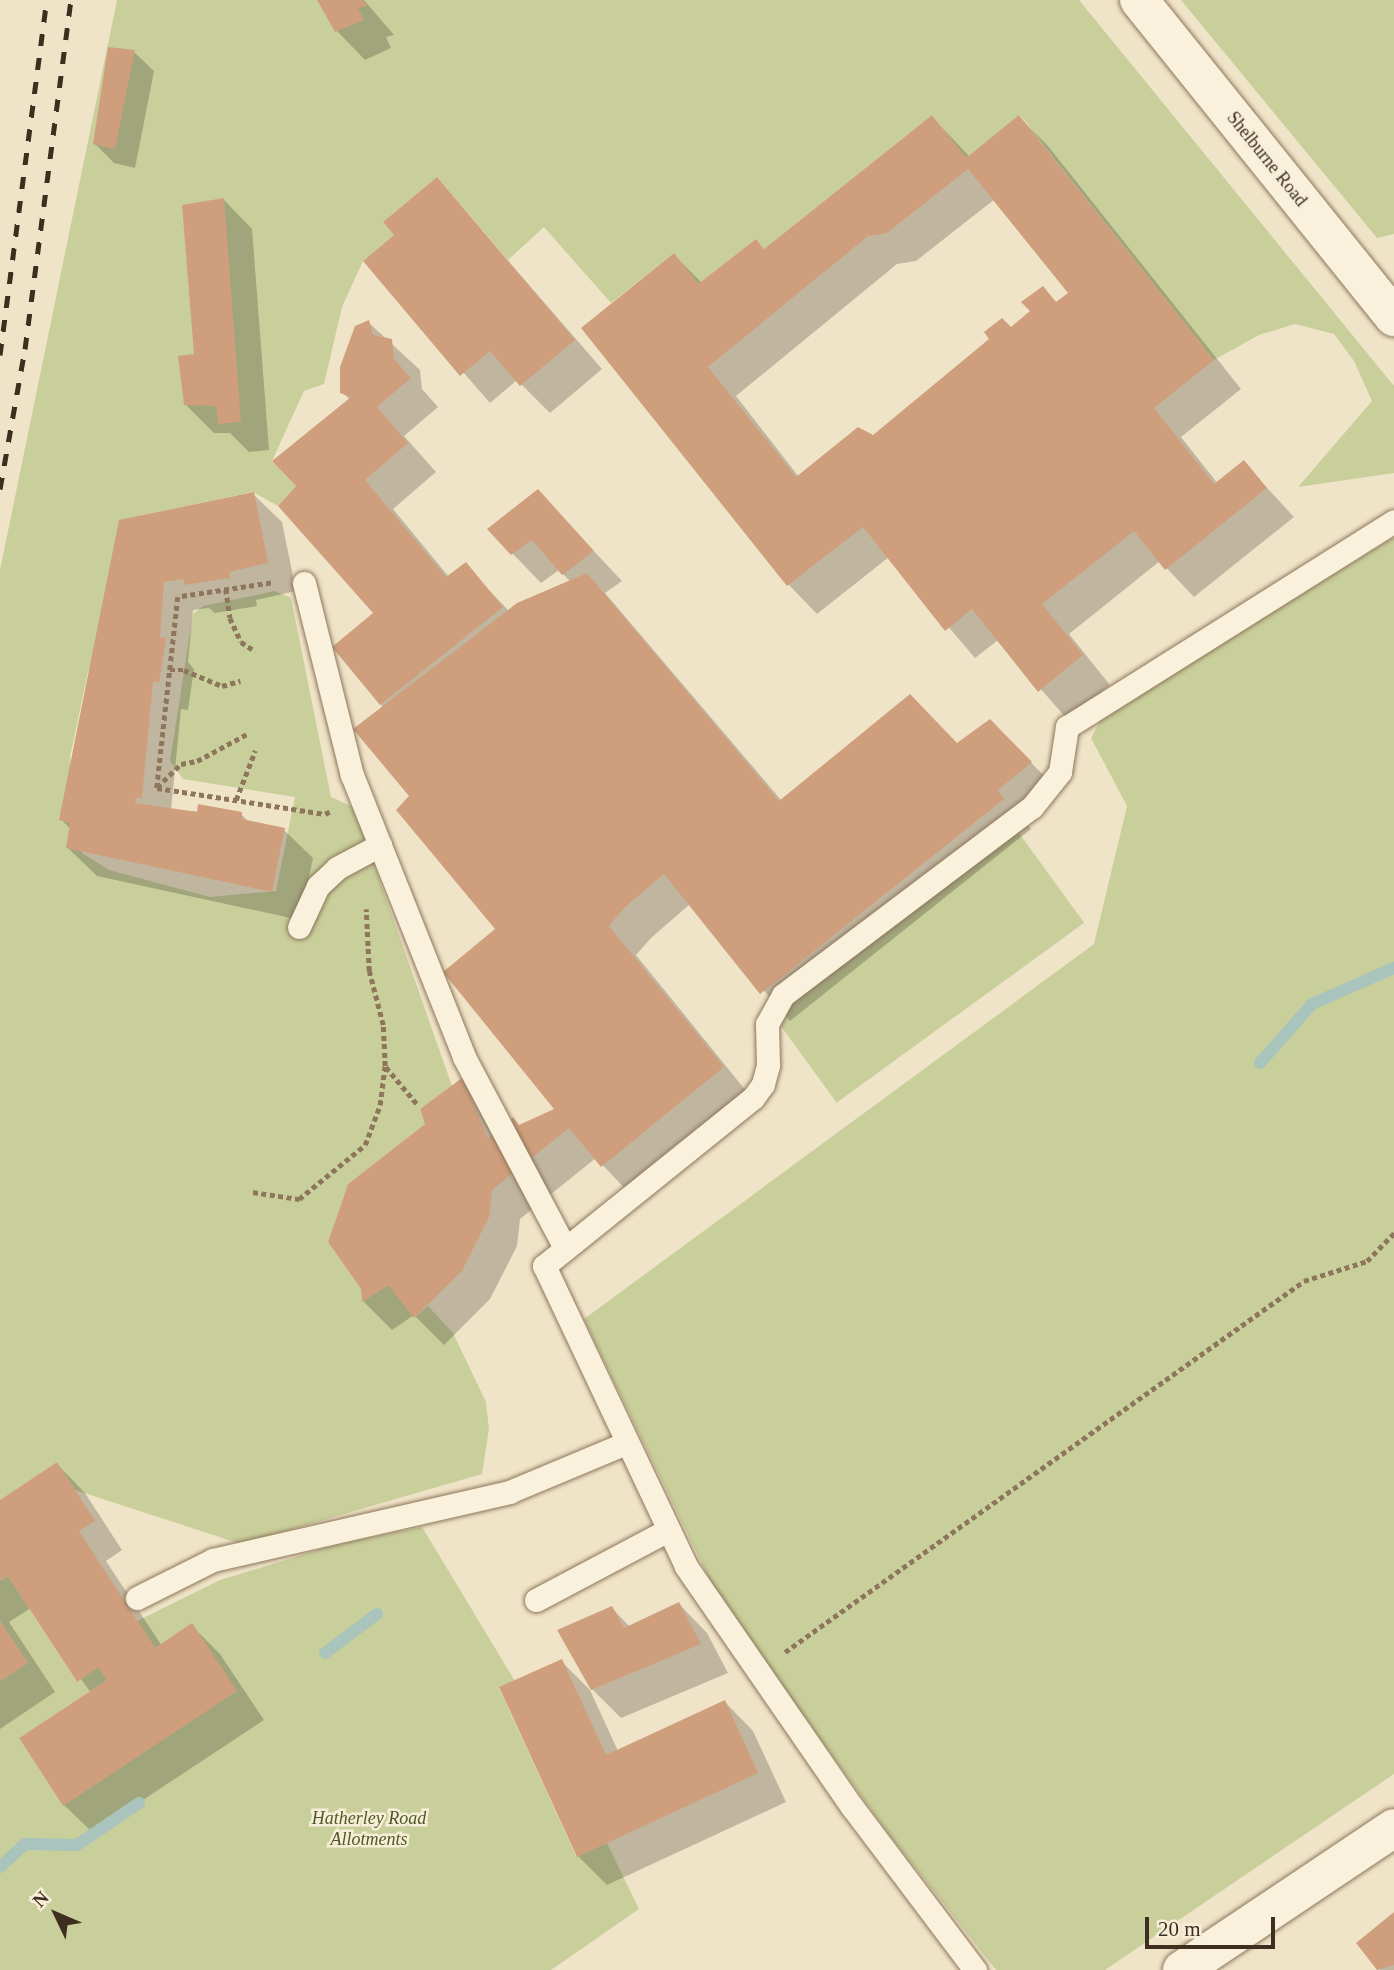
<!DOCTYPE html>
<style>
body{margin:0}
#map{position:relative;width:1394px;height:1970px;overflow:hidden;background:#f0e4c8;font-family:"Times New Roman",serif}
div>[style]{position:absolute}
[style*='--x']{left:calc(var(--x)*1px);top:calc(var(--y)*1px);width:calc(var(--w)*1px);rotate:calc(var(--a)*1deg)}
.green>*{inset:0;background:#c9cf9b;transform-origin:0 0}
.shadow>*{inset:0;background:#0003}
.stream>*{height:12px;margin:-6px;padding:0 6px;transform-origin:6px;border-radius:6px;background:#a9c4bc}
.building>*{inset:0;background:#cf9f7d}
.path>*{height:4.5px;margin-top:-2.25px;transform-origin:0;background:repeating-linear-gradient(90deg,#8d765c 0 5px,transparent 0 8.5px)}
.roads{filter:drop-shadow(0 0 2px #8d765c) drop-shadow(0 0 2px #8d765c)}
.lane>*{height:23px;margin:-11.5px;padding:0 11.5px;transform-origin:11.5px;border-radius:11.5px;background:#faf1dc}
.street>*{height:38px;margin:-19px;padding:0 19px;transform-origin:19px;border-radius:19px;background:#faf1dc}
.rail>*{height:5px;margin-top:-2.5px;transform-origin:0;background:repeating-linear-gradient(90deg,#3d2e20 0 12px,transparent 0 24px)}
span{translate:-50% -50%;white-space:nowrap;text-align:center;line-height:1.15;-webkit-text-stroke:5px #f7eed8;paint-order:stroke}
.street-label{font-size:18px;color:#3d2e20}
.park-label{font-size:18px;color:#4d5a26;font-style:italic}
.north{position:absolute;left:21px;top:1879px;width:70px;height:70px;-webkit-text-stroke:5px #f7eed8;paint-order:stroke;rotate:314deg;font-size:19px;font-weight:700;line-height:28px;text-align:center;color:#3d2e20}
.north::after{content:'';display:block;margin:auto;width:24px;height:32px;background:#3d2e20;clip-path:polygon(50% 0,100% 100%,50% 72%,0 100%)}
.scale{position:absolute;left:1145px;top:1917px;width:130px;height:32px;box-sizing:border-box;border:4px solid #3d2e20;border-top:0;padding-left:9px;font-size:21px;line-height:24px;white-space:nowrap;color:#3d2e20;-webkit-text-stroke:5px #f7eed8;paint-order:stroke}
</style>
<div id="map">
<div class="green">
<i style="clip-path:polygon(117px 0,1079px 0,1394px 386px,1394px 473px,1298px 487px,1372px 401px,1354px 361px,1334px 334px,1295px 324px,1259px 335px,1214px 360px,1020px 115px,966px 158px,932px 115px,764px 249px,756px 239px,698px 284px,674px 253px,611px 303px,544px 227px,508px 260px,437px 177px,383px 222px,394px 235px,363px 261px,342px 307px,324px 384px,304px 391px,272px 461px,296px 486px,278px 506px,253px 492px,139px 516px,88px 672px,70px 757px,82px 853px,109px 870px,210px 897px,276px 891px,295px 797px,183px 779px,170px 761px,193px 614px,203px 606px,275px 591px,291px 598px,331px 797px,351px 806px,357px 816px,452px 1086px,420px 1109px,425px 1124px,348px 1184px,328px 1242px,361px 1289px,362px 1302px,388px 1285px,415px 1317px,428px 1306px,453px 1333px,486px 1402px,489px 1429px,482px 1474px,241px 1544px,75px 1490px,57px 1462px,0 1500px,0 570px)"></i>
<i style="clip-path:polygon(1181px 0,1394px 0,1394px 234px,1377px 238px)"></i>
<i style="clip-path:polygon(1394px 537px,1394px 1774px,1105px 1970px,996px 1970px,888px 1833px,717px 1595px,584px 1319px,1094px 944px,1127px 806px,1091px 738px,1102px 717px)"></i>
<i style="left:1016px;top:829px;width:116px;height:306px;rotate:54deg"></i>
<i style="clip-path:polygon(422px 1527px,515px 1681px,499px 1688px,576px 1856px,607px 1843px,639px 1909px,551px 1970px,0 1970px,0 1681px,28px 1663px,0 1621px,0 1581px,8px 1576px,76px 1681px,98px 1667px,107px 1680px,19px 1738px,63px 1806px,155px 1648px,137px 1621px,220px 1580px,338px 1544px)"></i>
</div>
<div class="shadow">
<i style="clip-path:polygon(319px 0,364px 0,394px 35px,386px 37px,391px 48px,365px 60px,337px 31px)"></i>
<i style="clip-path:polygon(134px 52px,154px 71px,135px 168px,114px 163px,95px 144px)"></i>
<i style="clip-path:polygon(evenodd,932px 117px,970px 157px,1019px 117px,1048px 146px,1241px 389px,1181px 437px,1218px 484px,1244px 463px,1294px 517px,1194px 597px,1160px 561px,1069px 634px,1110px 685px,1067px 719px,998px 640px,975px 658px,889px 557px,817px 614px,789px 585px,583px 328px,674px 255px,702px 283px,765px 250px,932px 117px,995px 199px,1071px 293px,1057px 303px,1042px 288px,1032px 312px,873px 437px,799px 477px,736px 396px,897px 264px,916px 261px,995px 199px)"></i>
<i style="clip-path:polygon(437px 179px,602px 369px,550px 413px,517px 380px,490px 403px,366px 261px,397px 236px)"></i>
<i style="clip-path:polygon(224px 200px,252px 229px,269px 450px,249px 452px,230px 433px,214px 433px,185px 404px)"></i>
<i style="clip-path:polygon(368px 322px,420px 370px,422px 389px,438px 407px,404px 436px,436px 472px,393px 509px,449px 577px,465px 565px,509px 611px,571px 582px,559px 570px,541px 583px,490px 530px,538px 492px,622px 581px,605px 593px,782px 801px,957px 744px,990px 721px,1059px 791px,1025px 820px,1031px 829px,790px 1021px,690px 904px,651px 938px,636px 955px,751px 1097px,631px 1195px,596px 1158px,520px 1219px,517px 1246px,490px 1299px,444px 1345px,414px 1315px,392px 1330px,364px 1302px,363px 1288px,427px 1125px,462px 1081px,491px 1109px,520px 1127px,557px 1110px,497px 929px,412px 796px,381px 704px,376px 614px,298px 486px,350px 400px,342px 392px)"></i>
<i style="clip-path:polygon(253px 494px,282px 522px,296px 591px,256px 600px,257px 606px,215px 613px,209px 608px,193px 610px,188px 662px,194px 669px,188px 710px,181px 709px,171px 810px,241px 814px,250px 823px,284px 830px,313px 858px,300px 920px,97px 876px,68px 848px,71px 830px,61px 819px,121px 521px)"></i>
<i style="clip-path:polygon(57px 1464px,85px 1493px,122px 1550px,106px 1561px,162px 1646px,192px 1626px,220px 1654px,264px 1720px,93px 1833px,64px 1805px,91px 1693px,31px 1608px,9px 1622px,55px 1692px,0 1729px,0 1502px)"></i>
<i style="clip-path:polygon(679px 1604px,707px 1633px,728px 1673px,621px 1718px,592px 1689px,612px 1608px,630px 1627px)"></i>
<i style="clip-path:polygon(561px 1661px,590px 1690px,618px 1751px,725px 1702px,753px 1731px,786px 1802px,607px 1885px,578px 1856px)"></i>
<i style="clip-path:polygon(1394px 1914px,1394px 1970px,1380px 1970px,1358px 1943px)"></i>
</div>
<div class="stream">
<i style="--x:1260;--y:1063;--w:79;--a:-48.6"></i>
<i style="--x:1312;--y:1004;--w:90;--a:-23.7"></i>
<i style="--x:325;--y:1653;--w:65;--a:-36.9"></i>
<i style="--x:0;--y:1867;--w:34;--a:-43"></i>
<i style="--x:25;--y:1844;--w:52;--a:1.1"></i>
<i style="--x:77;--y:1845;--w:75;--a:-34.1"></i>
</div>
<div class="building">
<i style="clip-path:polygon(317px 0,363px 0,367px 6px,358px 8px,364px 20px,335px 32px)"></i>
<i style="clip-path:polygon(108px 47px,135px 50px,115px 149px,93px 144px)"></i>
<i style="clip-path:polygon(evenodd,932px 115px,966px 158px,1019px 115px,1214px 360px,1154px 408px,1214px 484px,1244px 460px,1267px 488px,1165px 570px,1134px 531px,1042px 604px,1083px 655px,1038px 692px,972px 609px,945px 631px,863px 527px,787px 586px,581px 328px,674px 253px,698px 284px,756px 239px,764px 249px,932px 115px,968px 169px,1068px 293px,1056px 302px,1043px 286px,1021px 302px,1030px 311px,1011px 327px,1002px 318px,984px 332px,989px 339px,873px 435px,858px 427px,796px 477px,708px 367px,868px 236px,887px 233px,968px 169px)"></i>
<i style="clip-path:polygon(437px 177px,575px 340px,520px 386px,490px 351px,460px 376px,363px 261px,394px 235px,383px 222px)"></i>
<i style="clip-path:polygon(224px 198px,241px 422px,218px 424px,216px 406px,184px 405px,178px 356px,194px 354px,182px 205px)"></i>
<i style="clip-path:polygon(369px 320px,373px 335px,392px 339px,394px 359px,411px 378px,377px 407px,408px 443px,365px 480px,446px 577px,466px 562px,503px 607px,380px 705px,332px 647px,373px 613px,278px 506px,296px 486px,272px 461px,351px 397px,340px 393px,340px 367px,355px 326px)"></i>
<i style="clip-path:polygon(538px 489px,594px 551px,562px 575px,532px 540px,511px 555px,487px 529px)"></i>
<i style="clip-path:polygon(254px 492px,268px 563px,229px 572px,230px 578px,184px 585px,184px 579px,164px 582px,160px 637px,166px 638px,159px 683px,153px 681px,142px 798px,136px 798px,135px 803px,197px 812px,198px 804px,242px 812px,242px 819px,285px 828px,272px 892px,66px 848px,70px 823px,59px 820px,119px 520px)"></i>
<i style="clip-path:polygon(587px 573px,779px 801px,910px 694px,957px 743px,990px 719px,1032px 762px,998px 790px,1004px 799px,760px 994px,664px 874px,623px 909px,609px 926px,724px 1067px,601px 1167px,569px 1128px,492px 1190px,489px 1217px,462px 1271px,414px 1318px,388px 1285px,362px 1302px,361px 1289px,328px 1242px,348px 1184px,425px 1124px,420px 1109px,462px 1078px,488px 1139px,513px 1117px,519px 1125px,554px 1109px,443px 972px,495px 929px,396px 810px,409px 796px,353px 729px,517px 603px)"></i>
<i style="clip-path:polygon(57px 1462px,95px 1521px,79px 1531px,155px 1648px,192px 1623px,237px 1691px,63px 1806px,19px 1738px,107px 1680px,98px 1667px,77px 1682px,8px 1576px,0 1581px,0 1500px)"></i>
<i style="clip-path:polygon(679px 1602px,701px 1644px,591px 1690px,557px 1630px,612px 1606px,624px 1628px)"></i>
<i style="clip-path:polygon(0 1621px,28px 1663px,0 1681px)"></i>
<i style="clip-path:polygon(562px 1659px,606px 1755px,725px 1700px,758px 1773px,577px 1857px,499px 1687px)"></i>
<i style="clip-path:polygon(1394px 1912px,1394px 1965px,1377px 1970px,1356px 1943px)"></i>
</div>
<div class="path">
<i style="--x:271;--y:583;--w:94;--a:171.4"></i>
<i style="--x:178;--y:597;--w:192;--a:96.3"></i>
<i style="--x:157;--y:788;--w:170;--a:8.8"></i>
<i style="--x:325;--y:814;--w:7;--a:-27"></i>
<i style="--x:226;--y:589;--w:29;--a:82"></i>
<i style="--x:230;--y:618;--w:26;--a:65"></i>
<i style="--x:241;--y:642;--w:17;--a:33"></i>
<i style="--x:170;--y:670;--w:14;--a:0"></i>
<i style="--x:184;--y:670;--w:41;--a:22.8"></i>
<i style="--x:222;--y:686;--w:19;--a:-16"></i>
<i style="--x:157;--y:787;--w:33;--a:-44"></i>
<i style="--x:181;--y:764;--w:16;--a:-11"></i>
<i style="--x:197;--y:761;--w:57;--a:-28.4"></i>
<i style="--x:236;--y:800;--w:53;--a:-68.8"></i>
<i style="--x:386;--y:1067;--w:48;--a:50"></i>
<i style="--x:253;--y:1192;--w:47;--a:8.7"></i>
<i style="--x:299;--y:1199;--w:85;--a:-39.3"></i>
<i style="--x:365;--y:1145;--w:43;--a:-69.4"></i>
<i style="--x:380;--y:1105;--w:39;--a:-83"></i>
<i style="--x:385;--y:1066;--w:41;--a:-92.8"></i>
<i style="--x:383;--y:1025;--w:56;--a:-104.5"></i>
<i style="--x:369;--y:971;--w:62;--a:-92.8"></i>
<i style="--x:785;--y:1652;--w:638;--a:-35.56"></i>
<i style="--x:1304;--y:1281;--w:66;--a:-17.6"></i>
<i style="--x:1367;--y:1261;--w:39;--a:-46"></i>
</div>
<div class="roads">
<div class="lane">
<i style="--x:304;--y:583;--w:198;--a:76"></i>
<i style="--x:352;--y:775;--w:303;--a:68.3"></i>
<i style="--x:464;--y:1057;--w:216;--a:62.1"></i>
<i style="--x:299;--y:927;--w:45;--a:-65.1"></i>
<i style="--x:318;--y:886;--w:26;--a:-43"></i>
<i style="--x:337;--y:868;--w:49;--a:-28.1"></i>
<i style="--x:137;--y:1598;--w:85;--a:-26.6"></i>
<i style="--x:213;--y:1560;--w:304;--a:-12.9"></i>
<i style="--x:509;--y:1492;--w:127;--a:-22.7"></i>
<i style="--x:536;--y:1600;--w:149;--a:-27.9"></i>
<i style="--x:975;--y:1970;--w:204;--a:-127"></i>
<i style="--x:852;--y:1807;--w:293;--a:-124.6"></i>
<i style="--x:686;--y:1566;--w:332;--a:-115.3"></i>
<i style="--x:544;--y:1266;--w:268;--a:-38.8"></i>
<i style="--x:753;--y:1098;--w:17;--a:-54"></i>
<i style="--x:763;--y:1084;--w:20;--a:-75"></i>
<i style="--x:768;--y:1065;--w:41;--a:-91.4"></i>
<i style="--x:767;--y:1024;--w:33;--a:-61"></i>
<i style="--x:783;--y:995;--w:312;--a:-37.1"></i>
<i style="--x:1032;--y:807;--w:45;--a:-51.3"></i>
<i style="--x:1060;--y:772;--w:46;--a:-81.2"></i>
<i style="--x:1067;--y:727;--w:386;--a:-32.2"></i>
</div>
<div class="street">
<i style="--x:1139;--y:0;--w:407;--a:51.2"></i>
<i style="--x:1182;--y:1970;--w:255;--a:-33.8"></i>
</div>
</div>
<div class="rail">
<i style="--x:0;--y:355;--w:358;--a:-82.5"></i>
<i style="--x:0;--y:489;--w:142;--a:-79.9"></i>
<i style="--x:25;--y:349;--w:352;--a:-82.5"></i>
</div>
<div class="street-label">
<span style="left:1267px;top:159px;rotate:51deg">Shelburne Road</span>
</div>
<div class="park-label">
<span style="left:369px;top:1829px">Hatherley Road<br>Allotments</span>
</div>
<div class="north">N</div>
<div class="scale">20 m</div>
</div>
